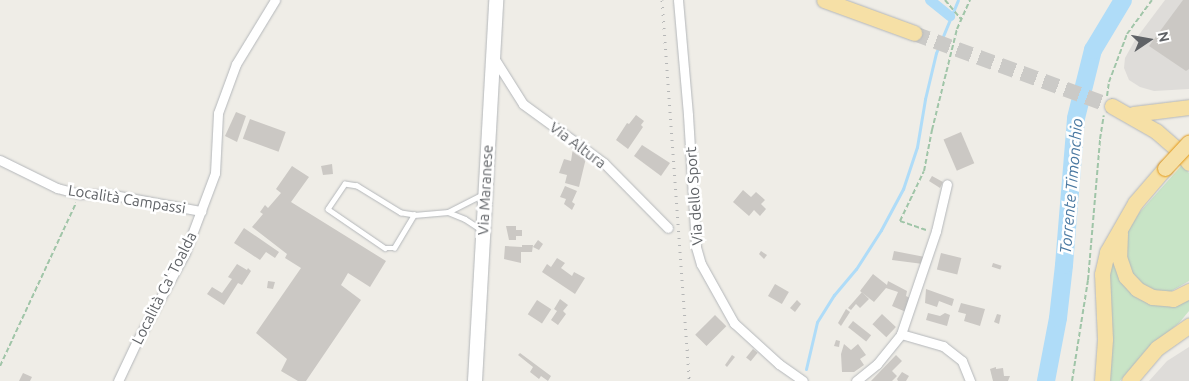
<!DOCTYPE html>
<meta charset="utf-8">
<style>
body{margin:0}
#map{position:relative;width:1189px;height:381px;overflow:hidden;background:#efede7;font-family:Ubuntu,sans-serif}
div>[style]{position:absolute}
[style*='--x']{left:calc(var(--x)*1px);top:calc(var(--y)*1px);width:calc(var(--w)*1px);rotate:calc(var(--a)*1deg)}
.industrial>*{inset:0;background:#dedcd9}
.green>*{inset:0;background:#c8e4c6}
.stream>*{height:3px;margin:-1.5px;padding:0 1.5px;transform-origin:1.5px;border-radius:1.5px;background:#afdcf8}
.canal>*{height:10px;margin:-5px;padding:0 5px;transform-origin:5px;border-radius:5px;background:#afdcf8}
.river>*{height:18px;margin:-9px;padding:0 9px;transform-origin:9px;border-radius:9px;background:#afdcf8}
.building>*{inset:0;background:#cbc8c4;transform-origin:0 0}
.trunk-tunnel>*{height:15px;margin-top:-7.5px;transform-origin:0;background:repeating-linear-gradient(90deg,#cbcac7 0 15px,transparent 0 23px)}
.path>*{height:2px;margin-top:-1px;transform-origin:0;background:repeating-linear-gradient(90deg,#a0c5a8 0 5px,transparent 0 7.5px)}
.roads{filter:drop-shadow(0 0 1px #b4b7ba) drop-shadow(0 0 1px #b4b7ba)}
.service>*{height:4.5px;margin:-2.25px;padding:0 2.25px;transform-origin:2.25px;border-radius:2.25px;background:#fff}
.minor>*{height:9px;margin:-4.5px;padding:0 4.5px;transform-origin:4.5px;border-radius:4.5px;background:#fff}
.secondary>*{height:14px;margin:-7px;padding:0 7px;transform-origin:7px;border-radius:7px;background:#fff}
.trunk>*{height:15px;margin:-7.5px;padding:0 7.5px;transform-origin:7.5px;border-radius:7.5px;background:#f6e0a6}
.rail>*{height:3px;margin-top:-1.5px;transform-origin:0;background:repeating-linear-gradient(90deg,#b5b6b6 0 1px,transparent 0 7px)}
.bridges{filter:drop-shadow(0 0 1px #e29715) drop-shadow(0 0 1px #e29715)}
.trunk-bridge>*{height:15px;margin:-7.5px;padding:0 7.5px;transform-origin:7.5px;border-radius:7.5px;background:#f6e0a6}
span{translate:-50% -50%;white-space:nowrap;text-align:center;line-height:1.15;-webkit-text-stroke:5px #fff;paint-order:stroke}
.street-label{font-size:15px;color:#5f6266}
.water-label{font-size:16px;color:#4978a1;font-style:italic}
.north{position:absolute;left:1124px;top:15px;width:50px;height:50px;-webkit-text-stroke:4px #fff;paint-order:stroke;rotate:78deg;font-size:14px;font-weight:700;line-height:20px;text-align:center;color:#5f6266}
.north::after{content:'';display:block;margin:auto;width:18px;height:22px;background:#5f6266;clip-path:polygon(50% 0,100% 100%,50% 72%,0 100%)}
</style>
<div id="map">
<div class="industrial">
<i style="clip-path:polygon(1165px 0,1189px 0,1189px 89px,1154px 91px,1140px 87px,1129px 80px,1124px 68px,1125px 58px,1135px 40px)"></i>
<i style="clip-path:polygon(1189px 347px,1189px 381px,1149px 381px,1167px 361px)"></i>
</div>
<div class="green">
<i style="clip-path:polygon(1182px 165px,1189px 173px,1189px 281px,1168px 293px,1151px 291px,1137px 282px,1128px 269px,1123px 250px,1127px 233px,1139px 213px)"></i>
<i style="clip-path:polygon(1111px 258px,1123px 283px,1170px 305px,1189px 300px,1189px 311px,1179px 323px,1147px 349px,1120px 381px,1107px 381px,1106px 290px)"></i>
</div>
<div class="stream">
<i style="--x:806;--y:369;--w:48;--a:-76.8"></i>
<i style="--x:817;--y:322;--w:32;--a:-58"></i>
<i style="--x:834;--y:295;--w:34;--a:-50"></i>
<i style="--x:856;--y:269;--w:46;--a:-57.3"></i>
<i style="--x:881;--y:230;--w:47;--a:-61.8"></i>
<i style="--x:903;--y:189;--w:44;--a:-71.6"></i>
<i style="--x:917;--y:147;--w:49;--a:-80.5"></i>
<i style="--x:925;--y:99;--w:47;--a:-76.6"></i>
<i style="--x:936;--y:53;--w:57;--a:-67.5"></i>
</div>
<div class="canal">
<i style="--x:930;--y:0;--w:26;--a:39"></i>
</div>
<div class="river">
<i style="--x:1046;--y:381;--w:64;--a:-79.2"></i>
<i style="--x:1058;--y:318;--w:53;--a:-83.5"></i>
<i style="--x:1064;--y:265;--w:147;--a:-85.3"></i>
<i style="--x:1076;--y:118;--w:70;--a:-76"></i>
<i style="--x:1093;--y:50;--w:58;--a:-59"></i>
</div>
<div class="building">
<i style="clip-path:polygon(1183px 0,1189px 0,1189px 69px,1186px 71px,1149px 46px)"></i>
<i style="clip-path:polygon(236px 112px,246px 116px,237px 142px,225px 136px)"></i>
<i style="clip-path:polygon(636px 115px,644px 121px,641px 125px,643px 127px,628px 149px,616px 140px,627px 123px,629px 124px)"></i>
<i style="left:250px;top:119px;width:38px;height:21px;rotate:20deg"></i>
<i style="left:961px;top:132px;width:34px;height:19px;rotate:67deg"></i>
<i style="clip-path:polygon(642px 145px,670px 163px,661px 176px,634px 156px)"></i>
<i style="clip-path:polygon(573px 148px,586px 158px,579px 187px,565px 183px,567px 175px,559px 173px,564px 159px,571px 161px)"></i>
<i style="clip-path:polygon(332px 164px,333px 174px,323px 175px,321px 166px)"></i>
<i style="clip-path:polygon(292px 166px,309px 177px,291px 202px,386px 261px,370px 287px,348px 273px,341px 285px,361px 300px,306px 381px,298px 381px,281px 371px,287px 359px,256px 333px,301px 268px,285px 258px,287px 254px,252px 227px,263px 214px,260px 212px,265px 205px,268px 208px,281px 193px,276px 189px)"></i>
<i style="clip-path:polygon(932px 176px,943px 182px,940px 188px,929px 181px)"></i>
<i style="clip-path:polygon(565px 186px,577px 191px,572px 202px,575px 204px,572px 210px,564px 204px,566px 199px,560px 197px)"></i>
<i style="clip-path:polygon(743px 190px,751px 197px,756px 192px,765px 200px,761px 204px,766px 209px,760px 216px,754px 210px,749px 216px,733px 202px)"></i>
<i style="clip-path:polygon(506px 226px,516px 226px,516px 230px,522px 230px,522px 236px,516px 236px,516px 240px,509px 240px)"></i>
<i style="clip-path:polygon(244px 228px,279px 252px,275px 258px,266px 252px,260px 260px,234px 243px)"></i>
<i style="clip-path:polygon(538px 240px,543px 244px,539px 250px,533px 247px)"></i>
<i style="clip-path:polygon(522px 245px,533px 245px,532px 252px,521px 252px,521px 263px,504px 259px,505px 246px,522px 247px)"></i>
<i style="clip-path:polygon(761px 251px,767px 255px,764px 259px,759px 254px)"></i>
<i style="clip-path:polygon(894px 251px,925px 257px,923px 264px,892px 260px)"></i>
<i style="left:941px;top:253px;width:21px;height:17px;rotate:14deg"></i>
<i style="clip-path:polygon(557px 258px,565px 263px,561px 268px,572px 276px,574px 272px,585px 278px,575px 294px,542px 272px,547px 264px,551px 267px)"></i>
<i style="left:993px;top:263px;width:9px;height:4px;rotate:18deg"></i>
<i style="clip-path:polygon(237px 264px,247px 270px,248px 268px,251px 271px,242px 285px,238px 283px,224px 305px,207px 294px,212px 287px,222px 293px,232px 279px,228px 277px)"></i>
<i style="clip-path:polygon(873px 274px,887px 285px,888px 281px,907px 291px,906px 296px,912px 299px,906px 312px,892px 306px,898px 292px,886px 288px,874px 302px,860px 291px)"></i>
<i style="clip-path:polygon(268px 281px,275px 282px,273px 289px,267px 288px)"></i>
<i style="left:775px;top:284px;width:16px;height:14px;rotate:30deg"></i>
<i style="clip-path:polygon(926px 289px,954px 299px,952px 306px,939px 301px,937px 307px,925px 303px)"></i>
<i style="clip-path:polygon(862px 292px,869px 299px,860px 308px,856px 304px,851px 310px,848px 308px)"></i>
<i style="clip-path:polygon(560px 299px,568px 305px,563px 311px,566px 314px,558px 325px,551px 320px,557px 311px,554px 309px)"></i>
<i style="left:537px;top:300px;width:17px;height:17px;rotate:33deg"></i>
<i style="clip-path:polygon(797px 300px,801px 304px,795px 312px,790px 308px)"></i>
<i style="clip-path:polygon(961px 303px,985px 309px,980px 326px,964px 321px,966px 314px,958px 312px)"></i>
<i style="clip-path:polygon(846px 309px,850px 312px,841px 326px,838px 323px)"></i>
<i style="clip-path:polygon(928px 313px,940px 316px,945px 313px,950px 315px,947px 326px,926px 320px)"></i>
<i style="left:882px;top:314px;width:19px;height:14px;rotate:43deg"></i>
<i style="clip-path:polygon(997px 314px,1001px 315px,999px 324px,994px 322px)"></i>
<i style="left:715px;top:315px;width:16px;height:28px;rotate:45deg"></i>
<i style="left:853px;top:321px;width:23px;height:8px;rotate:38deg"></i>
<i style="clip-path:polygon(836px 340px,840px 341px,839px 347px,834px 346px)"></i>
<i style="clip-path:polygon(844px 344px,851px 350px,858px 344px,866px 355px,860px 359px,864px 365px,854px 372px,842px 372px,841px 354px)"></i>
<i style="left:753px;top:349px;width:6px;height:11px;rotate:39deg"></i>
<i style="clip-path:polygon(520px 353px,551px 376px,548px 381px,541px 376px,539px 379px,530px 372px,533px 367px,518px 355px)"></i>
<i style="clip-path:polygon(732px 355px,735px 357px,727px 367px,725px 365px)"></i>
<i style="clip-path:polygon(896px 355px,902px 361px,892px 371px,897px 376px,892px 381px,871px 381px)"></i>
<i style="clip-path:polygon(996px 367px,996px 369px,1003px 368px,1004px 376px,1010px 376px,1008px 381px,993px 381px,990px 369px)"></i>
<i style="clip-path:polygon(902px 372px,909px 376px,906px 381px,898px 381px,897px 379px)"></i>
<i style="clip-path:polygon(23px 373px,32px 377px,30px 381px,19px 381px)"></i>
</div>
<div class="trunk-tunnel">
<i style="--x:914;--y:33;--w:211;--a:20.2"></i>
</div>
<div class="path">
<i style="--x:945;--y:0;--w:25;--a:50"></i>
<i style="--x:1107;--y:96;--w:14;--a:-82"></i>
<i style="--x:1109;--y:82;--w:51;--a:-69.4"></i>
<i style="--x:1127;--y:34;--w:42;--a:-53.7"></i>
<i style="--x:926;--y:230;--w:28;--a:-161"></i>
<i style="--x:900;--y:221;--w:55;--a:-64.4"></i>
<i style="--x:924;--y:171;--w:42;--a:-79"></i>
<i style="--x:932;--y:130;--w:104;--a:-76.1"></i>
<i style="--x:957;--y:29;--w:32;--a:-66"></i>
<i style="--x:0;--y:366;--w:180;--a:-65"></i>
<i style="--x:1072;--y:381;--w:102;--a:-81"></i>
<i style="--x:1088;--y:280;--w:142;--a:-85.1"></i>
<i style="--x:1100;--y:139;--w:24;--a:-81"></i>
</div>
<div class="roads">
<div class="service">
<i style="--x:448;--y:212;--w:18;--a:22"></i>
<i style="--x:465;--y:219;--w:20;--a:33"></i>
<i style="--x:414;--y:215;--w:13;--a:-171"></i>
<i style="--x:401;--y:213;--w:52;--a:-148.5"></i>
<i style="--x:357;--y:186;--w:12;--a:-171"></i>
<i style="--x:345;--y:184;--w:30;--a:124"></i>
<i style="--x:328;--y:209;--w:69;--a:34.4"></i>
<i style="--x:385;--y:248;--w:9;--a:0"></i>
<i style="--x:394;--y:248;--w:39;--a:-59"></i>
<i style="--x:414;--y:215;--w:34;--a:-5"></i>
<i style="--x:448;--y:212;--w:38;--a:-27"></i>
</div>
<div class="minor">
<i style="--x:678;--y:0;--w:115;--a:85"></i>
<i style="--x:688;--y:115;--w:132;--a:86.5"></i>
<i style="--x:696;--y:247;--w:18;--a:74"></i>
<i style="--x:701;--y:264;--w:68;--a:60.8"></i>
<i style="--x:734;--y:323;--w:61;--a:42.3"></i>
<i style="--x:779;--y:364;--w:29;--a:35"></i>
<i style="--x:494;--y:58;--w:54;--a:57.8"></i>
<i style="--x:523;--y:104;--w:100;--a:36.1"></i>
<i style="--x:604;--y:163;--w:91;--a:45.4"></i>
<i style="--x:0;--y:160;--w:64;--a:26.2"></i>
<i style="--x:57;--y:188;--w:24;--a:15"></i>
<i style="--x:80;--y:194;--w:28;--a:0"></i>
<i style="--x:108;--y:194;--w:95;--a:10.4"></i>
<i style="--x:901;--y:334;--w:44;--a:15.9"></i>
<i style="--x:943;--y:346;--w:24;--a:38"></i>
<i style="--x:962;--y:361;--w:22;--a:68"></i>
<i style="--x:118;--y:381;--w:42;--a:-64.7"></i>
<i style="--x:136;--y:343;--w:102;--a:-61.4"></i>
<i style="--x:185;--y:253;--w:85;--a:-69.4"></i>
<i style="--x:215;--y:173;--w:60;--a:-87.1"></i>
<i style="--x:218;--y:113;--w:52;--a:-69.8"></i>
<i style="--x:236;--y:64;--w:75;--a:-58.6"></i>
<i style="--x:856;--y:381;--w:27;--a:-39"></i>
<i style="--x:877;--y:364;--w:38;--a:-51"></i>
<i style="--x:901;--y:334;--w:109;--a:-71.2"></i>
<i style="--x:936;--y:231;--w:48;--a:-76.8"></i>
</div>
<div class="secondary">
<i style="--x:475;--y:381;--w:382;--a:-86.8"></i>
</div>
<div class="trunk">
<i style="--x:824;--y:0;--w:96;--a:20.1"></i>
<i style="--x:1112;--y:106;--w:51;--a:29.6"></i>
<i style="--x:1156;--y:131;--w:32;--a:41"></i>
<i style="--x:1180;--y:152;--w:14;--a:51"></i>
<i style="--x:1133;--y:114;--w:56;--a:-7.1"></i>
<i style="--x:1120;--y:233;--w:24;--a:92"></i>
<i style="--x:1119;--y:257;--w:21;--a:71"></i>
<i style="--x:1126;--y:277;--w:16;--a:47"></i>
<i style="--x:1137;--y:289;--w:17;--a:28"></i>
<i style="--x:1152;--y:297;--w:21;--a:5"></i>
<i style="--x:1173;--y:299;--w:18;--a:-27"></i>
<i style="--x:1102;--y:381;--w:42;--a:-85.9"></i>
<i style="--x:1105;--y:339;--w:65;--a:-92.6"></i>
<i style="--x:1102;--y:274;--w:23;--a:-77"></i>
<i style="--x:1107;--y:252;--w:56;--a:-60.3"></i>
<i style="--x:1135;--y:203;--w:46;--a:-49.4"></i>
<i style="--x:1129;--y:381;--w:43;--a:-49.7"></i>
<i style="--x:1157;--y:348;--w:39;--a:-35"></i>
</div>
</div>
<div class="rail">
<i style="--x:662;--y:0;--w:382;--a:85.9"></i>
</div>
<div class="bridges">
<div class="trunk-bridge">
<i style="--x:1165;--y:168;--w:35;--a:-47"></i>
</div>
</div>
<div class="street-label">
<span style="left:578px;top:145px;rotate:37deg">Via Altura</span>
<span style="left:485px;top:190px;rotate:-87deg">Via Maranese</span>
<span style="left:694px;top:196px;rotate:-94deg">Via dello Sport</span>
<span style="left:127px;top:199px;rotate:9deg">Località Campassi</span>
<span style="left:164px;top:288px;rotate:-63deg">Località Ca' Toalda</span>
</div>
<div class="water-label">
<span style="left:1071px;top:186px;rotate:-85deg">Torrente Timonchio</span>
</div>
<div class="north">N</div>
</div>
